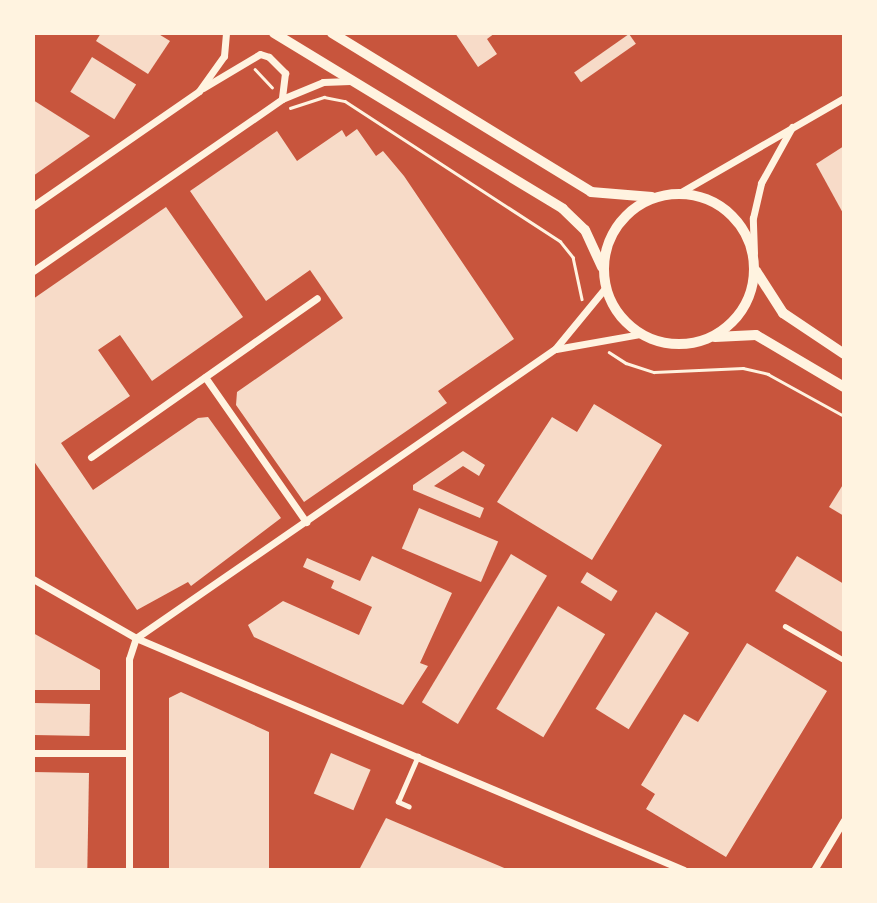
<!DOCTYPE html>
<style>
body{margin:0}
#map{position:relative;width:877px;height:903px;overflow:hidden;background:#c8553d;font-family:Ubuntu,sans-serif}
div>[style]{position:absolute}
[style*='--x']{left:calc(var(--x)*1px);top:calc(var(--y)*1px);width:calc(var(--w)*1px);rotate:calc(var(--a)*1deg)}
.building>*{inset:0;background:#f7dbc8;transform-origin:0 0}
.path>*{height:2.5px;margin:-1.25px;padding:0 1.25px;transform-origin:1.25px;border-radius:1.25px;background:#fff3e0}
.service>*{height:4.5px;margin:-2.25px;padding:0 2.25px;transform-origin:2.25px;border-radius:2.25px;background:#fff3e0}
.minor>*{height:7px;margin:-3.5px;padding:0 3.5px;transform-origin:3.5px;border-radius:3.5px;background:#fff3e0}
.tertiary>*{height:10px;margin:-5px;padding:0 5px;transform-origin:5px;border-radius:5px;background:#fff3e0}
.tertiary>.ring{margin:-5px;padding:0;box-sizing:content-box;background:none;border:10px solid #fff3e0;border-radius:50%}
span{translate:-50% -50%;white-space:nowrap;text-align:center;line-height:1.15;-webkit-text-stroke:5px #fff3e0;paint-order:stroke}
.frame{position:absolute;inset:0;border:35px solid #fff3e0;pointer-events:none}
</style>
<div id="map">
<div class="building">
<i style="clip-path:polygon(101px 33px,157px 33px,170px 41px,148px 74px,96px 41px)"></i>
<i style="clip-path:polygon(455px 33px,495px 33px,487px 39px,497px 54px,478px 67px)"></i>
<i style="left:629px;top:34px;width:12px;height:67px;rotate:55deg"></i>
<i style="left:92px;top:57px;width:52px;height:41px;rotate:32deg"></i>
<i style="clip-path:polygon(33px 100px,90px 136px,33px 176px)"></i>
<i style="clip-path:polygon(357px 129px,376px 156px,383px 151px,404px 176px,514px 339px,438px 391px,447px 403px,304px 502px,236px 405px,237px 392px,343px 318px,310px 270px,266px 301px,190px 191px,277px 131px,297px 161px,342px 130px,346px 137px)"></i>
<i style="clip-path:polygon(844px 146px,844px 215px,816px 164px)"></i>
<i style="clip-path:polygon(166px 207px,243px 317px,152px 381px,120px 335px,98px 350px,130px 396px,61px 443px,93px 490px,198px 418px,208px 417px,281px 518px,191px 586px,188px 582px,137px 610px,33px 460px,33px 299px)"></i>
<i style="clip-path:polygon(594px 404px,662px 445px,592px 560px,497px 502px,552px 417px,577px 432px)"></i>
<i style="clip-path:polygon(463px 451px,485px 465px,479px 476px,463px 466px,434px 486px,484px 508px,480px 518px,413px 490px,413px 485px)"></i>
<i style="clip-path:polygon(844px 483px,844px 516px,829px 507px)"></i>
<i style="left:419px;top:508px;width:86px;height:44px;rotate:23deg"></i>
<i style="left:511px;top:554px;width:42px;height:173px;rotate:31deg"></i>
<i style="clip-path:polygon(372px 556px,452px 593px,420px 663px,428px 666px,403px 705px,254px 637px,248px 625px,283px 601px,359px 635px,372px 607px,331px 588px,334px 581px,303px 567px,307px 558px,360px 581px)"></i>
<i style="clip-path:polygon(797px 556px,844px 584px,844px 633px,775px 591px)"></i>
<i style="left:587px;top:572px;width:36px;height:12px;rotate:32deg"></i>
<i style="left:558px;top:606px;width:55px;height:120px;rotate:31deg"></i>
<i style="left:656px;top:612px;width:39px;height:114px;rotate:32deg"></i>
<i style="clip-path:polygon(33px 633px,100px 670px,100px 690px,33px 690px)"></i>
<i style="clip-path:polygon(747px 643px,827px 691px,726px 857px,646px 809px,655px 794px,641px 785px,684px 714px,698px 722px)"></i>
<i style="clip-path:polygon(181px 692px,269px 732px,269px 870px,169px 870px,169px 698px)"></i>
<i style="left:34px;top:703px;width:56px;height:32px;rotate:1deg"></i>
<i style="left:331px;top:753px;width:43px;height:44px;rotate:23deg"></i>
<i style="left:33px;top:772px;width:56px;height:98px;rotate:1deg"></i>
<i style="clip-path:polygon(386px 818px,509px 870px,359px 870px)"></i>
</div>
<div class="path">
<i style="--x:255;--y:69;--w:25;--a:47"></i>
<i style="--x:290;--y:108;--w:36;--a:-18"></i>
<i style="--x:324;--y:97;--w:21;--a:11"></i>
<i style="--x:345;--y:101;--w:257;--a:33.1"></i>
<i style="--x:560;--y:241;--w:21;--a:51"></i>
<i style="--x:573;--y:257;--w:43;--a:77.9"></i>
<i style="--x:609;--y:352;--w:20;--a:33"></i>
<i style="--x:626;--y:363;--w:29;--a:18"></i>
<i style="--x:654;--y:372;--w:89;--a:-2.6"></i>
<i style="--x:743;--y:368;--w:26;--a:13"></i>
<i style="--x:768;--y:374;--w:87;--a:28.9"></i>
</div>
<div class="service">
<i style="--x:785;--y:626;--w:68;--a:30"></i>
<i style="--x:409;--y:807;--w:12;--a:-156"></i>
<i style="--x:398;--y:802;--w:50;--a:-66.5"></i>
</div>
<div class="minor">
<i style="--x:203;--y:88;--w:66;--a:-30.8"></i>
<i style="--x:260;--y:54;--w:9;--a:18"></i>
<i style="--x:269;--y:57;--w:23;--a:45"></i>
<i style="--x:285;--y:73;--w:26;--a:97"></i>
<i style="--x:681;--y:192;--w:188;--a:-30"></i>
<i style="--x:33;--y:206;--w:202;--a:-34.7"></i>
<i style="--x:199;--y:91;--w:43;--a:-54.5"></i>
<i style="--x:224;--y:56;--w:23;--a:-85"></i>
<i style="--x:754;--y:253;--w:35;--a:-92"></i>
<i style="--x:753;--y:218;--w:36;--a:-77"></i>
<i style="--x:761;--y:183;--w:64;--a:-61"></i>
<i style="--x:33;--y:271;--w:303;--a:-34.6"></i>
<i style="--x:282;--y:99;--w:44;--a:-22.5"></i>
<i style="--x:323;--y:82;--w:27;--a:-2"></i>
<i style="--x:556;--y:349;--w:85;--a:-10.1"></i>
<i style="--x:205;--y:377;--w:177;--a:55.1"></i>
<i style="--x:91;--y:457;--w:276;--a:-35.1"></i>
<i style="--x:33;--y:579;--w:119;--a:29.8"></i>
<i style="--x:136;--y:638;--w:595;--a:22.95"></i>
<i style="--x:136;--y:638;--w:509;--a:-34.6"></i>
<i style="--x:555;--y:349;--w:80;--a:-50.6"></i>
<i style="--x:33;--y:753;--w:96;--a:0"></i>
<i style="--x:129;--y:870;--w:211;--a:-90"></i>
<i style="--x:129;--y:659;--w:22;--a:-72"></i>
<i style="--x:814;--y:870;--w:58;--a:-59"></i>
</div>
<div class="tertiary">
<i style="--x:274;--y:33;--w:338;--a:31.3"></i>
<i style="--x:563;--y:209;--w:30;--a:44"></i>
<i style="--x:585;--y:230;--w:41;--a:65.3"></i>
<i style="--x:332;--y:33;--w:304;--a:31.5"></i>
<i style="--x:591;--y:192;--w:61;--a:4.7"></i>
<i class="ring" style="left:604px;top:194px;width:140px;height:140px"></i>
<i style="--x:756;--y:271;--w:50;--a:57.3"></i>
<i style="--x:783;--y:313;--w:73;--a:33.9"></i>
<i style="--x:715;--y:337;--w:41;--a:-2.8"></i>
<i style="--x:756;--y:335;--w:102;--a:30.6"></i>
</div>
<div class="frame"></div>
</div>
